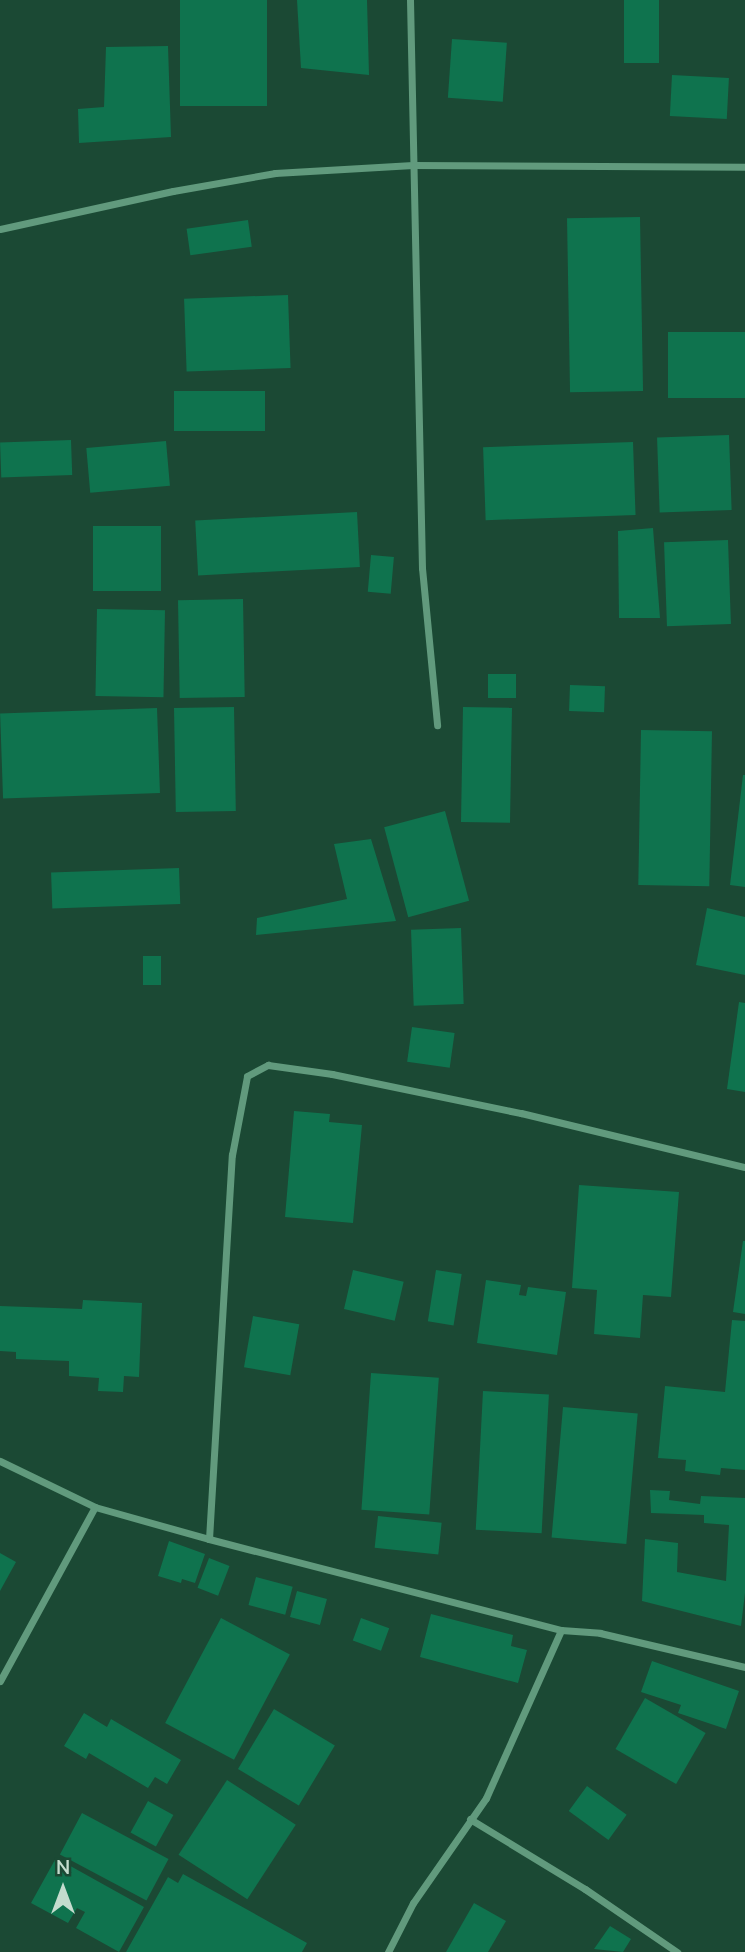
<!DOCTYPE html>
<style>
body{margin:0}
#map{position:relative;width:745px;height:1952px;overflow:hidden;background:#1b4934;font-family:"Nunito Sans",sans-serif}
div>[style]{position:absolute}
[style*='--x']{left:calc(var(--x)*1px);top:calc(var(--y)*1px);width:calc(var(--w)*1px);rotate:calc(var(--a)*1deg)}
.building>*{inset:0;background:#0f734e;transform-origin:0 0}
.street>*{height:7px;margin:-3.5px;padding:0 3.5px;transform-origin:3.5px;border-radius:3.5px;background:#619a7d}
span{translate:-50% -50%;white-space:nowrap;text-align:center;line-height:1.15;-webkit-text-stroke:7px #1b4934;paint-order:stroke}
.north{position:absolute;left:28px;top:1854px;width:70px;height:70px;-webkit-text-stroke:5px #1b4934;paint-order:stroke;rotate:0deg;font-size:19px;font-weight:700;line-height:28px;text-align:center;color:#c4dcce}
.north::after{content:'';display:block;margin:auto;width:24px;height:32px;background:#c4dcce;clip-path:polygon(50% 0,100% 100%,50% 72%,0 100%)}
</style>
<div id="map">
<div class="building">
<i style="left:180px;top:0;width:87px;height:106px"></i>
<i style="clip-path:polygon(297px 0,367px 0,369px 75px,301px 68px)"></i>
<i style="left:624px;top:0;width:35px;height:63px"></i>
<i style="left:452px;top:39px;width:55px;height:59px;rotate:4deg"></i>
<i style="clip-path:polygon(168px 46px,171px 137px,79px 143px,78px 109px,104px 107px,106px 47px)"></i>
<i style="left:672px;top:75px;width:57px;height:41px;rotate:3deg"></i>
<i style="left:640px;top:217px;width:174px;height:73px;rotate:89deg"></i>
<i style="left:248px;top:220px;width:27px;height:62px;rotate:82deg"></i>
<i style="left:288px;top:295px;width:73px;height:104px;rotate:88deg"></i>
<i style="left:745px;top:332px;width:66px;height:77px;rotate:90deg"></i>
<i style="left:174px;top:391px;width:91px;height:40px"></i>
<i style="left:729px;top:435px;width:75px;height:72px;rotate:88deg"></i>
<i style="left:71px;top:440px;width:35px;height:71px;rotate:88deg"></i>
<i style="left:166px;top:441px;width:45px;height:80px;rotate:85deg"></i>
<i style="left:633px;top:442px;width:73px;height:150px;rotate:88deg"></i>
<i style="left:357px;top:512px;width:55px;height:162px;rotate:87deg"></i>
<i style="left:93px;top:526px;width:68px;height:65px"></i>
<i style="clip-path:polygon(653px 528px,660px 618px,619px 618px,618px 531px)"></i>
<i style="left:728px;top:540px;width:84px;height:64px;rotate:88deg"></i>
<i style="left:371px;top:555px;width:23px;height:37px;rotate:5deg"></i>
<i style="left:243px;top:599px;width:98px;height:65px;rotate:89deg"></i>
<i style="left:97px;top:609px;width:68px;height:87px;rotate:1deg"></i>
<i style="left:488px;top:674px;width:28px;height:24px"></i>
<i style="left:570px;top:685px;width:35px;height:26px;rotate:2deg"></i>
<i style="left:234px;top:707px;width:104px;height:60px;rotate:89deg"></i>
<i style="left:463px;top:707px;width:49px;height:115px;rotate:1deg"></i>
<i style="left:157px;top:708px;width:85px;height:157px;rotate:88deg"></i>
<i style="left:641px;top:730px;width:71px;height:155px;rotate:1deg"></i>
<i style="clip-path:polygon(743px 775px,745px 775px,745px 887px,730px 885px)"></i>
<i style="left:445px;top:811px;width:93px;height:63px;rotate:75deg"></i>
<i style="clip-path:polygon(371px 839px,396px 921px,256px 935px,257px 918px,347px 899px,334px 844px)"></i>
<i style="left:179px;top:868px;width:36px;height:128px;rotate:88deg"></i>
<i style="clip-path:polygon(707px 908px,745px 917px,745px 975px,696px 965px)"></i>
<i style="left:461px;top:928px;width:76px;height:50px;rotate:88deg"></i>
<i style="left:143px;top:956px;width:18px;height:29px"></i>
<i style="clip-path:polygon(739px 1002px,745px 1003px,745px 1092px,727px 1089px)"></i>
<i style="left:412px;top:1027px;width:43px;height:35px;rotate:8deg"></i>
<i style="clip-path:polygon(294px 1111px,330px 1114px,329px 1122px,362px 1125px,353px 1223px,285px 1217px)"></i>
<i style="clip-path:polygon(579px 1185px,679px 1192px,671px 1297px,643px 1295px,640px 1338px,594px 1334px,597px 1290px,572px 1288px)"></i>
<i style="clip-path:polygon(743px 1241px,745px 1241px,745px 1314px,733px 1312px)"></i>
<i style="left:353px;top:1270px;width:52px;height:40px;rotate:13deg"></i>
<i style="left:436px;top:1270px;width:26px;height:52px;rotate:9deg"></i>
<i style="clip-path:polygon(486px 1280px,521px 1285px,519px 1295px,526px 1296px,528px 1287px,566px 1292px,557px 1355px,477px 1343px)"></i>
<i style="clip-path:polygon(83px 1300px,142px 1303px,139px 1377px,124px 1376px,123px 1392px,98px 1391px,99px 1378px,69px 1376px,69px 1361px,16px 1359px,16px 1352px,0 1351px,0 1306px,82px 1309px)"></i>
<i style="left:253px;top:1316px;width:47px;height:52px;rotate:10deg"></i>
<i style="clip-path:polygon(732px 1320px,745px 1321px,745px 1470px,721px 1468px,720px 1475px,685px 1471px,686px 1460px,658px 1458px,665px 1386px,725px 1392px)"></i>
<i style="left:371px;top:1373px;width:68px;height:137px;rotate:4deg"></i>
<i style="left:483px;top:1391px;width:66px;height:139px;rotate:3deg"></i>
<i style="left:563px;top:1407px;width:75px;height:131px;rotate:5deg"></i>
<i style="clip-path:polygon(650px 1490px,670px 1491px,669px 1500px,700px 1504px,701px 1496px,745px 1498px,745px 1593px,741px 1626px,642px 1601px,645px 1539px,678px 1543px,677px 1572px,726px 1581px,729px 1525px,704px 1523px,704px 1515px,651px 1513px)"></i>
<i style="left:378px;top:1516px;width:64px;height:32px;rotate:6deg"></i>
<i style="clip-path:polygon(169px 1541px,205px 1554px,195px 1583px,182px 1579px,181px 1583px,158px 1576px)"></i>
<i style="clip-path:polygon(0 1553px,16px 1562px,0 1591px)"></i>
<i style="left:209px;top:1558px;width:22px;height:32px;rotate:21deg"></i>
<i style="left:256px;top:1577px;width:38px;height:29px;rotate:15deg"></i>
<i style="left:297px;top:1591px;width:31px;height:27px;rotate:15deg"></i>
<i style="clip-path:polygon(431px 1614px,513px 1635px,511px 1646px,527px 1650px,518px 1683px,420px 1657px)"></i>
<i style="left:221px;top:1618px;width:78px;height:119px;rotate:28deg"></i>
<i style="left:361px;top:1618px;width:30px;height:24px;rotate:20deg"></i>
<i style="clip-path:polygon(652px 1661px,739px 1691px,726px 1729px,678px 1713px,681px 1705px,641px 1692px)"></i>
<i style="left:645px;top:1698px;width:70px;height:59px;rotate:30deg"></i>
<i style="left:274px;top:1709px;width:71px;height:70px;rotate:31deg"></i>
<i style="clip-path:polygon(84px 1713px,107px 1727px,111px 1719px,181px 1760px,167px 1784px,155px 1777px,148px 1788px,89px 1753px,86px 1759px,64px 1746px)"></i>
<i style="left:227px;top:1780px;width:82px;height:89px;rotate:33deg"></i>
<i style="left:587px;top:1786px;width:49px;height:31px;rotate:36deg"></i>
<i style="left:148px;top:1801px;width:29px;height:36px;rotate:29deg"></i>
<i style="left:82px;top:1813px;width:98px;height:47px;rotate:28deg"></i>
<i style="clip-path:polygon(56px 1858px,144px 1907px,119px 1952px,76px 1928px,85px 1912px,77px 1908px,68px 1923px,31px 1903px)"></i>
<i style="clip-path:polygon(183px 1874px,307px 1943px,302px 1952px,126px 1952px,168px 1877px,178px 1883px)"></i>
<i style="clip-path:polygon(474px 1903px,506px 1921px,488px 1952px,446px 1952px)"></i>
<i style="clip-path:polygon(610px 1926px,631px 1939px,623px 1952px,594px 1949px)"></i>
</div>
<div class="street">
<i style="--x:410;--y:0;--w:568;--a:88.79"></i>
<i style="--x:422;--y:568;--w:158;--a:84.5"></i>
<i style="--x:0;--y:229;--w:177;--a:-12.4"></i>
<i style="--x:173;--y:191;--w:104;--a:-10"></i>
<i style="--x:275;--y:173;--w:138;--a:-3.3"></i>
<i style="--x:413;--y:165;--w:332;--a:0.3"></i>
<i style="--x:0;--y:1461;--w:106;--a:25.8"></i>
<i style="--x:95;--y:1507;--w:118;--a:15.7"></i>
<i style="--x:209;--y:1539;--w:364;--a:14.5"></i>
<i style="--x:561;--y:1630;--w:39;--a:4"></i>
<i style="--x:600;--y:1633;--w:149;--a:13.2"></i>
<i style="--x:209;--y:1539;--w:385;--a:-86.6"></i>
<i style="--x:232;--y:1155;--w:80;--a:-79.2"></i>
<i style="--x:247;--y:1076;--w:24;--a:-28"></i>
<i style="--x:268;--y:1065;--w:65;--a:8"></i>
<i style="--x:332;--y:1074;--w:193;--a:11.7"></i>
<i style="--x:521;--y:1113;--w:230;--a:13.6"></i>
<i style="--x:0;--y:1681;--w:198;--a:-61.4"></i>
<i style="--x:470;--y:1819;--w:135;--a:31.3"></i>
<i style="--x:585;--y:1889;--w:112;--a:34.4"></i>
<i style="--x:388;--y:1952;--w:55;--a:-63"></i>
<i style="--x:413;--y:1903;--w:128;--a:-55.2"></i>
<i style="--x:486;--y:1798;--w:184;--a:-65.9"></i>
</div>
<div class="north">N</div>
</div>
